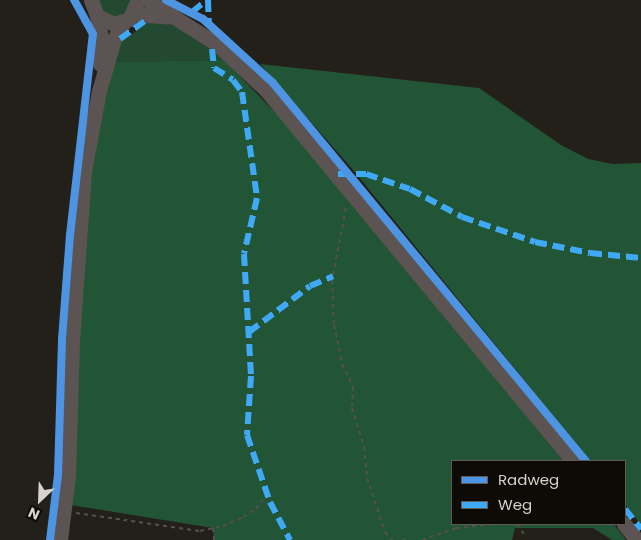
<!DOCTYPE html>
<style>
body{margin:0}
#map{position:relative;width:641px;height:540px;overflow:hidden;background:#23201a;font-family:Poppins,sans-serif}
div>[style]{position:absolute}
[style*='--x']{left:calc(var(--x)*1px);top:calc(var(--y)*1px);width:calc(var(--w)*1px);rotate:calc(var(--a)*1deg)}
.green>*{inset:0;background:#234a30}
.forest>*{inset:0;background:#225535}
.path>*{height:2px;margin-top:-1px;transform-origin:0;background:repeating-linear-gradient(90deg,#55504e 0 4px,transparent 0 8px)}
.minor>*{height:15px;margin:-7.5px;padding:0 7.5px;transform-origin:7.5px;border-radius:7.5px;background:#5c5453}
.quiet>*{height:6px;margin-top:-3px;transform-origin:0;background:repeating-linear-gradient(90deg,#3fa9f5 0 12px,transparent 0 18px)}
.cycleway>*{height:8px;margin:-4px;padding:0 4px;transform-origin:4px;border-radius:4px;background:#4d94e3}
span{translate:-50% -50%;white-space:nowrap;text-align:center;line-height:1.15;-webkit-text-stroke:5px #0e0b07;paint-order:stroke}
.legend{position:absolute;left:451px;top:460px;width:175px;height:65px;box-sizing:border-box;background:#0e0b07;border:1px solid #5e5b55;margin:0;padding:6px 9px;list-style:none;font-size:15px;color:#d7d2cb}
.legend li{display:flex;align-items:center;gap:10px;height:25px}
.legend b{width:25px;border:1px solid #5e5b55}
.north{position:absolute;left:15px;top:475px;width:50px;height:50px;-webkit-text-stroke:4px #0e0b07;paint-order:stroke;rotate:204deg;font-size:14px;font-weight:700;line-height:20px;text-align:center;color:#d7d2cb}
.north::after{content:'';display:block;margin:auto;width:18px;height:22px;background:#d7d2cb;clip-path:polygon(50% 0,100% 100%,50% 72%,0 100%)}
</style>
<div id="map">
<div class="green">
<i style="clip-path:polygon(96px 0,131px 0,122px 16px,106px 16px)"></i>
<i style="clip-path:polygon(152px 19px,180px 28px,217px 52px,224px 60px,113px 62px,120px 43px)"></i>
</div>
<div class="forest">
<i style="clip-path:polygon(224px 60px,301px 139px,563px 461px,452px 461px,452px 524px,614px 524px,626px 540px,612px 540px,593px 528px,515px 528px,512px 540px,214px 540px,213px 528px,71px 505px,77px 340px,91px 169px,113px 62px)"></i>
<i style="clip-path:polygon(260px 64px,479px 88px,561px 145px,588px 159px,613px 164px,641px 163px,641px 525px,625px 504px,625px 461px,590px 461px,354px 171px)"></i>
</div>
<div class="path">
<i style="--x:346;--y:208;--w:73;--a:101"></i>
<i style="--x:332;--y:280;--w:45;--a:87.5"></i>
<i style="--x:334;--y:325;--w:40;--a:78"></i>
<i style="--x:342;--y:364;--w:25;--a:64"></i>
<i style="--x:353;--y:387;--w:21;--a:93"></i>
<i style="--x:352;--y:408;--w:41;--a:72.9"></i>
<i style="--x:364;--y:447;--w:31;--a:84"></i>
<i style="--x:367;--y:478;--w:57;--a:71.6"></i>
<i style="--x:385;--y:532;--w:11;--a:49"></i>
<i style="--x:76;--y:513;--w:125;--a:8.3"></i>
<i style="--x:200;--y:531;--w:24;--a:-12"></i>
<i style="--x:223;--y:526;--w:22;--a:-24"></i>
<i style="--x:243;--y:517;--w:15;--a:-32"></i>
<i style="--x:256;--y:509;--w:19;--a:-55"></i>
<i style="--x:517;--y:524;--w:16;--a:55"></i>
<i style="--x:213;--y:528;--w:12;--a:85"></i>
<i style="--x:402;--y:540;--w:3;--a:0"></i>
<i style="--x:422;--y:540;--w:36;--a:-19"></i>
<i style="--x:456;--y:528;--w:38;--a:-6"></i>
</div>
<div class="minor">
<i style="--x:91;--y:0;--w:17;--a:69"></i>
<i style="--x:97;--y:16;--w:19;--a:25"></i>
<i style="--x:114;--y:24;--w:16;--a:-18"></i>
<i style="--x:129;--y:19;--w:21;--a:-65"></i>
<i style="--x:147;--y:0;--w:83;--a:32.2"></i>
<i style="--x:217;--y:44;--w:67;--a:43.2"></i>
<i style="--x:266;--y:90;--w:482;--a:50.4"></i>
<i style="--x:133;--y:14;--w:39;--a:4"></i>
<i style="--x:97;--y:16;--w:25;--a:79"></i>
<i style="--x:102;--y:41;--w:23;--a:95"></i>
<i style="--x:624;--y:524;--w:21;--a:51"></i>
<i style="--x:60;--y:540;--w:64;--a:-82.9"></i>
<i style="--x:68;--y:476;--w:136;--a:-88.3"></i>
<i style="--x:72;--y:340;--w:169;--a:-85.9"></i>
<i style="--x:84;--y:171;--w:81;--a:-79.4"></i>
<i style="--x:99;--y:91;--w:54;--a:-73.9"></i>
<i style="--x:114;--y:39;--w:20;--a:-60"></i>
</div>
<div class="quiet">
<i style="--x:208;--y:0;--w:24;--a:88"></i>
<i style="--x:192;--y:12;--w:19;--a:-39"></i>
<i style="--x:120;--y:39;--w:36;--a:-36"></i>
<i style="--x:212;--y:49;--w:19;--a:84"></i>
<i style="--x:214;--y:68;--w:22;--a:32"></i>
<i style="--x:233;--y:80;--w:15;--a:53"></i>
<i style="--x:242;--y:92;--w:107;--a:81.9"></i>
<i style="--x:257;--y:198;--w:57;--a:103.1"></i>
<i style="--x:244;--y:254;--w:122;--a:86.7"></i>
<i style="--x:251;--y:376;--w:59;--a:93.9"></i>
<i style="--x:247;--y:435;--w:71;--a:71.1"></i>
<i style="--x:270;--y:502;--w:43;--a:62.2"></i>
<i style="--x:338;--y:174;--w:28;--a:0"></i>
<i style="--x:366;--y:174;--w:46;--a:18.8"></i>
<i style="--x:410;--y:189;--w:59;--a:28.3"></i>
<i style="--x:462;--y:217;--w:77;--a:18.9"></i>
<i style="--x:535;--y:242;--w:56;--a:11.3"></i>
<i style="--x:590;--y:253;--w:51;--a:5.6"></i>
<i style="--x:249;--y:332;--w:76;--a:-37"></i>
<i style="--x:310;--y:286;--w:25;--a:-23"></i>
<i style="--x:625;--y:509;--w:26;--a:51"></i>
</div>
<div class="cycleway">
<i style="--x:166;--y:0;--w:42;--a:27.2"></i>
<i style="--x:203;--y:19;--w:95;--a:42.4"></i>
<i style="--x:273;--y:83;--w:491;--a:50.4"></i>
<i style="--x:50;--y:540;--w:65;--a:-83"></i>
<i style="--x:58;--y:475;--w:136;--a:-88.3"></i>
<i style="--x:62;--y:339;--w:104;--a:-85.6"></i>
<i style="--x:70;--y:235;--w:202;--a:-83.5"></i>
<i style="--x:93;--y:34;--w:39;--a:-119"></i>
</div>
<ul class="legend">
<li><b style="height:6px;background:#4d94e3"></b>Radweg</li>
<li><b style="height:6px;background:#3fa9f5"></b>Weg</li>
</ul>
<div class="north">N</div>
</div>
